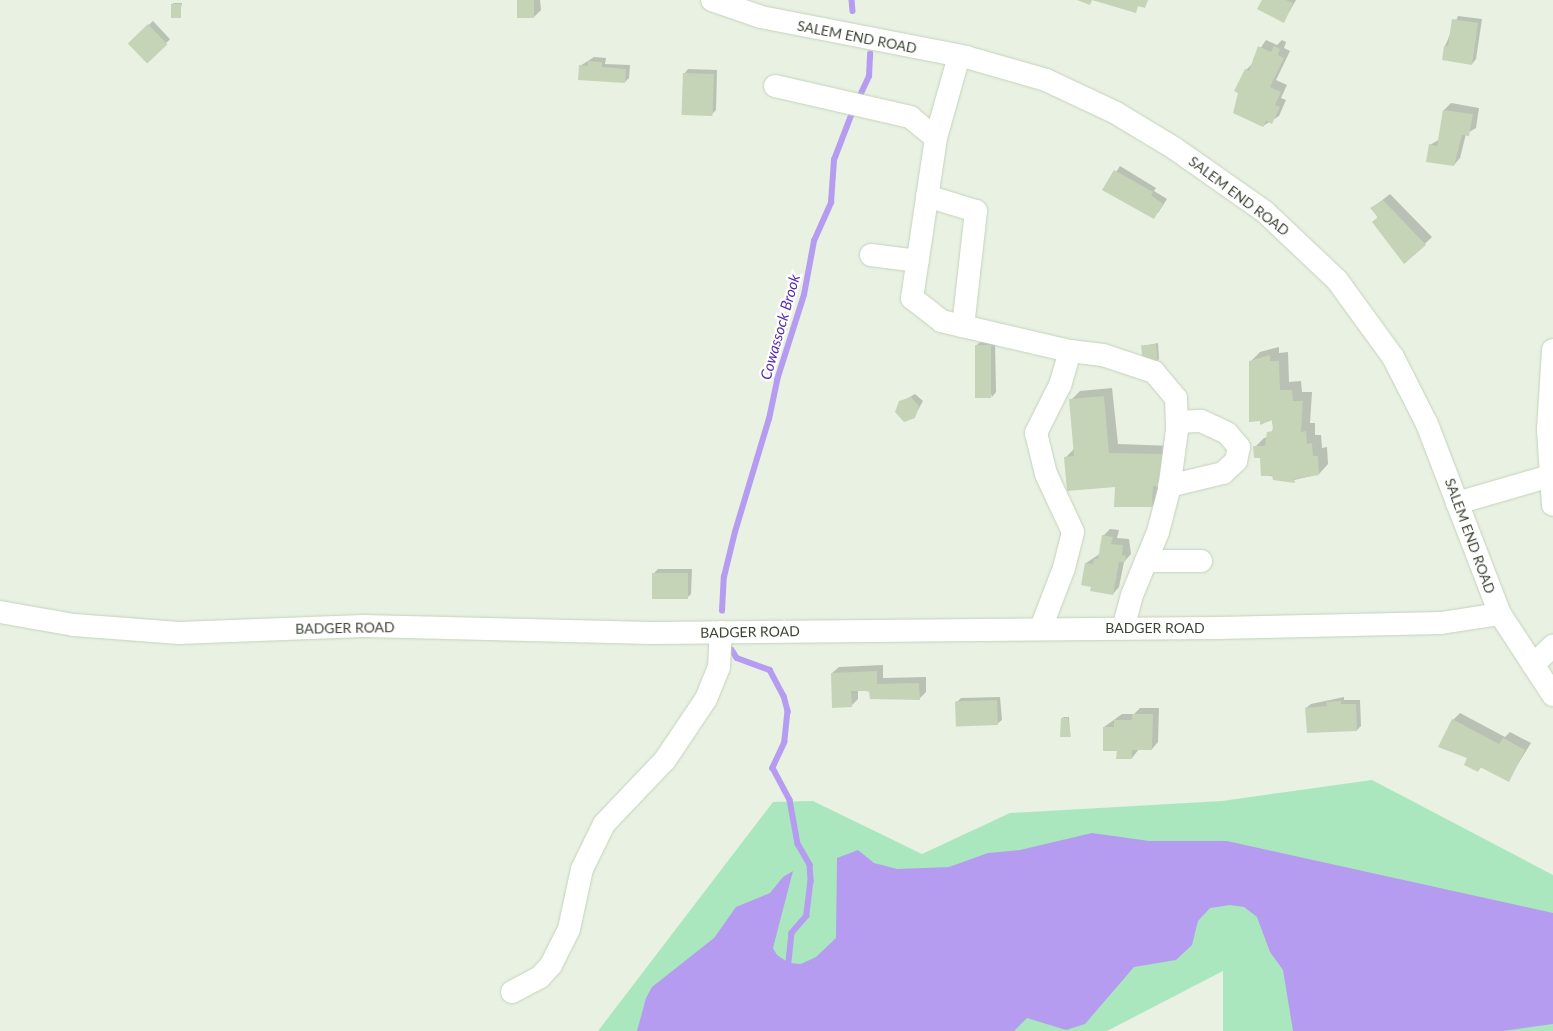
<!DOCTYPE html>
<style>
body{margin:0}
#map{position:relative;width:1553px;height:1031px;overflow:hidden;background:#e8f1e2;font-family:Lato,sans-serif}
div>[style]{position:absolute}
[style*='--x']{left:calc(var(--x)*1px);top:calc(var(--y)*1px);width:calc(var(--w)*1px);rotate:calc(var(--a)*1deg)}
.green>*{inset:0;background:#aae7be}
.water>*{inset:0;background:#b59cf0}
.shadow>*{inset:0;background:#0003;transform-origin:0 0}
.stream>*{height:5.5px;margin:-2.75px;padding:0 2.75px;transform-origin:2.75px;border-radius:2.75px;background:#b59cf0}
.building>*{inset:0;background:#c5d3b7;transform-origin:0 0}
.roads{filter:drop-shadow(0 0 1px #c4d2b9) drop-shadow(0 0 1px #c4d2b9)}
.minor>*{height:22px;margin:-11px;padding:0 11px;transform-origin:11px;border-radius:11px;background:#fff}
span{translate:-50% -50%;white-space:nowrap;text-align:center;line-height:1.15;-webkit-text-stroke:4.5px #fff;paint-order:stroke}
.street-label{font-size:14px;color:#3b4333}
.water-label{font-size:15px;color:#542cae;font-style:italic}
</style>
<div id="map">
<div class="green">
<i style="clip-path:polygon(1372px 780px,1553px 875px,1553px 1031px,1223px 1031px,1223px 971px,1107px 1031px,598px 1031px,773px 802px,813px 801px,922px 854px,1010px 813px,1222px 801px)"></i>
</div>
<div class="water">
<i style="clip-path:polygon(1092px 833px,1149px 841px,1227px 841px,1553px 913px,1553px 1024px,1503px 1031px,1293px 1031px,1283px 970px,1270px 952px,1257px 917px,1244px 907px,1230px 905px,1210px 908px,1198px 921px,1192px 945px,1176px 960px,1134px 967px,1085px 1024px,1066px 1030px,1027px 1018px,1014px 1031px,637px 1031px,646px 998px,652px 987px,714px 938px,736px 907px,770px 893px,783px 877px,793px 871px,773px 948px,777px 955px,789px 963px,801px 964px,816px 957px,836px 938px,837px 858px,858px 850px,874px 863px,897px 869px,949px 867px,988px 853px,1020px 850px)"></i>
</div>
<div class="shadow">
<i style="clip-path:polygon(519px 0,540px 0,541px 10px,534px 17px)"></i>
<i style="clip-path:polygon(1263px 0,1296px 0,1284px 21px)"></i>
<i style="clip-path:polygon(174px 3px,182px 3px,179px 17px,172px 4px)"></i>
<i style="clip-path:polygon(1458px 16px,1482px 19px,1476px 59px,1472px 64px,1445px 46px)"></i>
<i style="left:153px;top:21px;width:25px;height:33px;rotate:47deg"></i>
<i style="clip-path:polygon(1266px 40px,1277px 45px,1282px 40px,1286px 42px,1284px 48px,1290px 51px,1276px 80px,1287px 85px,1281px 98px,1286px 100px,1279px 116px,1263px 126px,1246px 70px,1256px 60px,1253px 59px)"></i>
<i style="clip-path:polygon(594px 57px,606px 58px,605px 64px,630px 65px,629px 78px,625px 82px,580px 66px)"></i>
<i style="clip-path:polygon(688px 69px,717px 70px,716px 110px,712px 114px,684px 74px)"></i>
<i style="clip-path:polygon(1451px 103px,1479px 108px,1476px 128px,1466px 134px,1460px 158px,1454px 165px,1430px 145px,1440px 139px,1444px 110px)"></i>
<i style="clip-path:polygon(1120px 166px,1156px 188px,1154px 191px,1167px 199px,1158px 213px,1104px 190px)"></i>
<i style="clip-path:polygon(1390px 194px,1432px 237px,1405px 263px,1372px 208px)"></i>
<i style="clip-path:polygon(981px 341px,995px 341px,996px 392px,992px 397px,976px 346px)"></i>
<i style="clip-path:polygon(1158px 343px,1159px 359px,1157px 361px,1143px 346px)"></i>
<i style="clip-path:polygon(1279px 347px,1279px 353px,1288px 352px,1289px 382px,1301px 381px,1302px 392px,1312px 392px,1310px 423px,1315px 423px,1315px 435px,1321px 435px,1322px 448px,1327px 447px,1328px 464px,1319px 474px,1286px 482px,1286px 478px,1262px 475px,1261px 456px,1255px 447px,1264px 438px,1269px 437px,1274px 427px,1251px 361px,1260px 352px)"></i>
<i style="clip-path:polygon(1112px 388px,1118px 444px,1174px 446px,1161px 497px,1152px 506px,1065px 458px,1075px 448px,1071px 400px,1080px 391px)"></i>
<i style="clip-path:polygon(915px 394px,923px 401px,914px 417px,901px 402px)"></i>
<i style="clip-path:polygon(1110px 529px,1119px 530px,1117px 538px,1129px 539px,1131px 554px,1124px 562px,1119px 587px,1113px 594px,1086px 563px,1101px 553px,1103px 536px)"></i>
<i style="clip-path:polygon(658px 569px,692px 569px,691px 594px,687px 598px,654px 573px)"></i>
<i style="clip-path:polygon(883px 665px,883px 678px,926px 677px,926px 692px,919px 699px,858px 690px,858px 699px,851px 706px,832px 673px,839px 667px)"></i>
<i style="clip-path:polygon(1000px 697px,1002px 720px,997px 724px,956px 703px,961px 698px)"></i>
<i style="clip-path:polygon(1344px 697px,1344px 700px,1360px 700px,1361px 726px,1357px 730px,1306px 708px,1311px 704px)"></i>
<i style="clip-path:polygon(1140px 708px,1159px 708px,1158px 742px,1152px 749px,1139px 749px,1132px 758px,1118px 750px,1104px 727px,1122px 714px,1134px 714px)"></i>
<i style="clip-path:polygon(1460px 713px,1505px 737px,1510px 732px,1531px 743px,1508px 780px,1482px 766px,1478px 771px,1453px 720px)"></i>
<i style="clip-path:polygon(1064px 717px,1069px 717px,1070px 736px,1062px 718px)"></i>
</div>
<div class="stream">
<i style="--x:852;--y:0;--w:11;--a:85"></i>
<i style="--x:858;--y:100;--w:26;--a:-65"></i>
<i style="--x:869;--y:76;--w:22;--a:-87"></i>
<i style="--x:722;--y:611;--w:34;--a:-87"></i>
<i style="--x:724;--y:577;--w:46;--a:-76.3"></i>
<i style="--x:735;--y:532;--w:118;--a:-73.3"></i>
<i style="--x:769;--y:419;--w:40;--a:-78"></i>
<i style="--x:777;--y:380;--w:89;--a:-72.4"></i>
<i style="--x:804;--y:295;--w:55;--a:-79.5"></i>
<i style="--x:814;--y:241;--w:42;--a:-65.9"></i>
<i style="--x:831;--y:203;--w:43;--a:-86"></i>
<i style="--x:834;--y:160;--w:56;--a:-69"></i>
<i style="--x:732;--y:650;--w:9;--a:58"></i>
<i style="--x:737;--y:658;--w:35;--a:20"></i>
<i style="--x:770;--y:670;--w:30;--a:62"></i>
<i style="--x:784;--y:696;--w:16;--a:75"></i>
<i style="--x:788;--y:711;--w:31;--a:96"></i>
<i style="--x:785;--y:742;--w:29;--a:115"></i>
<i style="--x:773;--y:768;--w:36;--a:62"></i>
<i style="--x:790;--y:800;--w:45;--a:79.7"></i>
<i style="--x:798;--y:844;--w:24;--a:60"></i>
<i style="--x:810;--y:865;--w:16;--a:86"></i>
<i style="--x:811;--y:881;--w:35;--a:97"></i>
<i style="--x:807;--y:916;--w:23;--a:131"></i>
<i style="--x:792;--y:933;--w:30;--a:96"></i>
</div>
<div class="building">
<i style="left:517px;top:0;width:17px;height:18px"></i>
<i style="clip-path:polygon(1077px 0,1148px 0,1145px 8px,1138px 6px,1136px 13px,1092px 0,1090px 5px)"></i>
<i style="clip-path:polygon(1262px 0,1286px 0,1293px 3px,1284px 23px,1257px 9px)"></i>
<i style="left:171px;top:4px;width:10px;height:14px"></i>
<i style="clip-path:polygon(1452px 19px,1478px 23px,1472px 65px,1442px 60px,1444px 46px,1448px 46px)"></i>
<i style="left:148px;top:24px;width:28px;height:28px;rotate:46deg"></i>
<i style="clip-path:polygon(1258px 46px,1271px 52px,1274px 46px,1280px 49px,1278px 55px,1284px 58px,1270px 87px,1281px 92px,1275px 105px,1280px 107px,1272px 124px,1266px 121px,1263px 127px,1233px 113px,1238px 93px,1234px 91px,1245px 69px,1249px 71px)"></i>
<i style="clip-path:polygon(588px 61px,602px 62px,602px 67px,626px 69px,625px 83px,578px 80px,579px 65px,588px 66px)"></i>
<i style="left:683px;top:73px;width:31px;height:42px;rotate:2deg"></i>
<i style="clip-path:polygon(1443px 110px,1473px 114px,1469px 136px,1462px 135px,1454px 166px,1426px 162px,1429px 144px,1437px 146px)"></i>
<i style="clip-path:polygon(1114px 170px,1153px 192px,1151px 195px,1163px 204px,1154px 219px,1102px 190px)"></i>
<i style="clip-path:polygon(1383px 200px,1426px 245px,1404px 264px,1372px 222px,1378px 217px,1370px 208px)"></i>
<i style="left:1156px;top:344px;width:18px;height:15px;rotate:84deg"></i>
<i style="left:975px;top:345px;width:16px;height:53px"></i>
<i style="clip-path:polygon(1270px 355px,1270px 361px,1279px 361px,1280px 390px,1292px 390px,1293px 401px,1303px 401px,1301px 432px,1306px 431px,1307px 444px,1312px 443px,1313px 456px,1318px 456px,1319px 475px,1294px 479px,1295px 483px,1273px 480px,1272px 475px,1261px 476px,1260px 458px,1254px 458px,1253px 446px,1265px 446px,1267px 432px,1273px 431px,1272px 420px,1260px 425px,1260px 421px,1249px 422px,1249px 361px)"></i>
<i style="clip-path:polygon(1104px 396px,1109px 453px,1166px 454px,1165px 487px,1153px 486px,1152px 507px,1114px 507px,1115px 487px,1067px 491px,1064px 457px,1074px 456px,1069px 399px)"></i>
<i style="clip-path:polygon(911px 397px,919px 406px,915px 418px,904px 422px,895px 412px,899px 401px)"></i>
<i style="clip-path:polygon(1102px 535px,1113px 537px,1111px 544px,1123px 545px,1122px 555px,1126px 556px,1125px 562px,1119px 562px,1113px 595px,1090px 591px,1091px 587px,1081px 585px,1085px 563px,1093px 564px,1094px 559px,1098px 559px)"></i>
<i style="left:652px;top:573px;width:36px;height:26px"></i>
<i style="clip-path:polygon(877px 671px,877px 684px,919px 683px,920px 700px,870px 699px,869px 691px,851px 691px,852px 707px,832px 708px,831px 673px)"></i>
<i style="left:997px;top:700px;width:25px;height:42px;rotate:88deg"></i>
<i style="clip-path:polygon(1341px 701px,1341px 704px,1356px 704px,1357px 731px,1307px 733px,1305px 708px,1327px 706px,1326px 702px)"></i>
<i style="clip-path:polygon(1132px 714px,1153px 714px,1152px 750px,1132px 750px,1132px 759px,1116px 759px,1117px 751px,1103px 751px,1103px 727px,1114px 727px,1114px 720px,1132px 720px)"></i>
<i style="clip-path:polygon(1061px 718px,1068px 718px,1071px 737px,1060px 737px)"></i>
<i style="clip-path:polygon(1452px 719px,1499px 744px,1503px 738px,1525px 750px,1509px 782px,1480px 767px,1478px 772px,1464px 765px,1467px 758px,1438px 747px)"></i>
</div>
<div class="roads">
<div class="minor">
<i style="--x:712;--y:0;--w:52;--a:19.1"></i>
<i style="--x:761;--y:17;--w:209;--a:11"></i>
<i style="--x:966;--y:57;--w:83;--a:16"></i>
<i style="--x:1046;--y:80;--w:77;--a:25.2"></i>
<i style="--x:1116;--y:113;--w:68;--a:31.1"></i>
<i style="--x:1174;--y:148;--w:111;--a:35.1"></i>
<i style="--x:1265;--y:212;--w:99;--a:43.4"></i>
<i style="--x:1337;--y:280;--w:95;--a:54"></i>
<i style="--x:1393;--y:357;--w:75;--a:63.1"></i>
<i style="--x:1427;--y:424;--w:204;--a:69"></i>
<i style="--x:1500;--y:614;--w:97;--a:56.8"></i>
<i style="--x:959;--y:56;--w:85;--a:105.7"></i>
<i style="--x:936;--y:138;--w:162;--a:98.5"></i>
<i style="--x:912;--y:298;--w:37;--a:38"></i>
<i style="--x:941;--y:321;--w:132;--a:13.1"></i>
<i style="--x:1070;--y:351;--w:35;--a:106"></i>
<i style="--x:1060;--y:385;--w:54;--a:116.6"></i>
<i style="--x:1036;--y:433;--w:42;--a:76.3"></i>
<i style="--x:1046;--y:474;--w:64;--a:65"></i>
<i style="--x:1073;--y:532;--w:37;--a:104"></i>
<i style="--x:1064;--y:568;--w:64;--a:111"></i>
<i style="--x:775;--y:86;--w:139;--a:12.9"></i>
<i style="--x:910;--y:117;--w:33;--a:39"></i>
<i style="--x:927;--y:196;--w:51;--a:17"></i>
<i style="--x:976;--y:211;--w:116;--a:96.4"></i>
<i style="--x:871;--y:255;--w:47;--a:7.3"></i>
<i style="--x:1553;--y:350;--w:80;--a:93.6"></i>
<i style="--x:1548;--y:430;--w:75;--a:86.2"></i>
<i style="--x:1070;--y:351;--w:33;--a:7"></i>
<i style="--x:1103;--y:355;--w:54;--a:18.4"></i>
<i style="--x:1154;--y:372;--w:34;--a:50"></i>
<i style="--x:1176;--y:398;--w:32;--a:88"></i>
<i style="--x:1177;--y:430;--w:61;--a:97.6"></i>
<i style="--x:1169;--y:490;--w:43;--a:104.7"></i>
<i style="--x:1158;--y:532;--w:68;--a:112.4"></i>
<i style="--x:1132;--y:595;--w:34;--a:105"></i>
<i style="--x:1169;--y:486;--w:56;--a:-13.5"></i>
<i style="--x:1223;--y:473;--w:18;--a:-43"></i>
<i style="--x:1236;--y:461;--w:14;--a:-78"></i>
<i style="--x:1239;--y:447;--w:18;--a:-131"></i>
<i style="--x:1227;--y:433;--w:29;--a:-155"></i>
<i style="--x:1201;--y:421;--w:24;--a:178"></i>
<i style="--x:1457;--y:503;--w:97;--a:-16.2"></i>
<i style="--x:1146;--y:561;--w:55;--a:0"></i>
<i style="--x:0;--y:612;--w:75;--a:10"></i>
<i style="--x:74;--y:625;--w:105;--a:4.4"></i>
<i style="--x:179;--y:633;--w:184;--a:-2.2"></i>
<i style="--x:363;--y:626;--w:288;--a:1.4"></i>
<i style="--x:651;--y:633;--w:567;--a:-0.51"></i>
<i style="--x:1218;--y:628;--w:223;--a:-1.3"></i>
<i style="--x:1441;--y:623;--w:60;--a:-8.7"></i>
<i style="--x:1533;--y:665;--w:28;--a:-44"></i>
<i style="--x:512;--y:992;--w:32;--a:-28"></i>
<i style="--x:540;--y:977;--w:16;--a:-47"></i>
<i style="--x:551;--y:965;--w:40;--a:-63.4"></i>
<i style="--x:569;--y:929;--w:61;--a:-77.8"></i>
<i style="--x:582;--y:869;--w:50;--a:-63.9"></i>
<i style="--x:604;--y:824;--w:88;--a:-46.4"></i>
<i style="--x:665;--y:760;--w:73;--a:-56.1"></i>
<i style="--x:706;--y:699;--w:35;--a:-68"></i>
<i style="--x:719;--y:667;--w:35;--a:-87"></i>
</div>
</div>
<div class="street-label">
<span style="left:857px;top:37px;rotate:11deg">SALEM END ROAD</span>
<span style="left:1239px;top:196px;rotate:37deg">SALEM END ROAD</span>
<span style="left:1470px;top:536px;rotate:70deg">SALEM END ROAD</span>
<span style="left:345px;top:628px;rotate:-1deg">BADGER ROAD</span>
<span style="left:1155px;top:628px">BADGER ROAD</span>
<span style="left:750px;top:632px;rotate:-1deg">BADGER ROAD</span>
</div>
<div class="water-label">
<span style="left:780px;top:327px;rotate:-74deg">Cowassock Brook</span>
</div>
</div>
